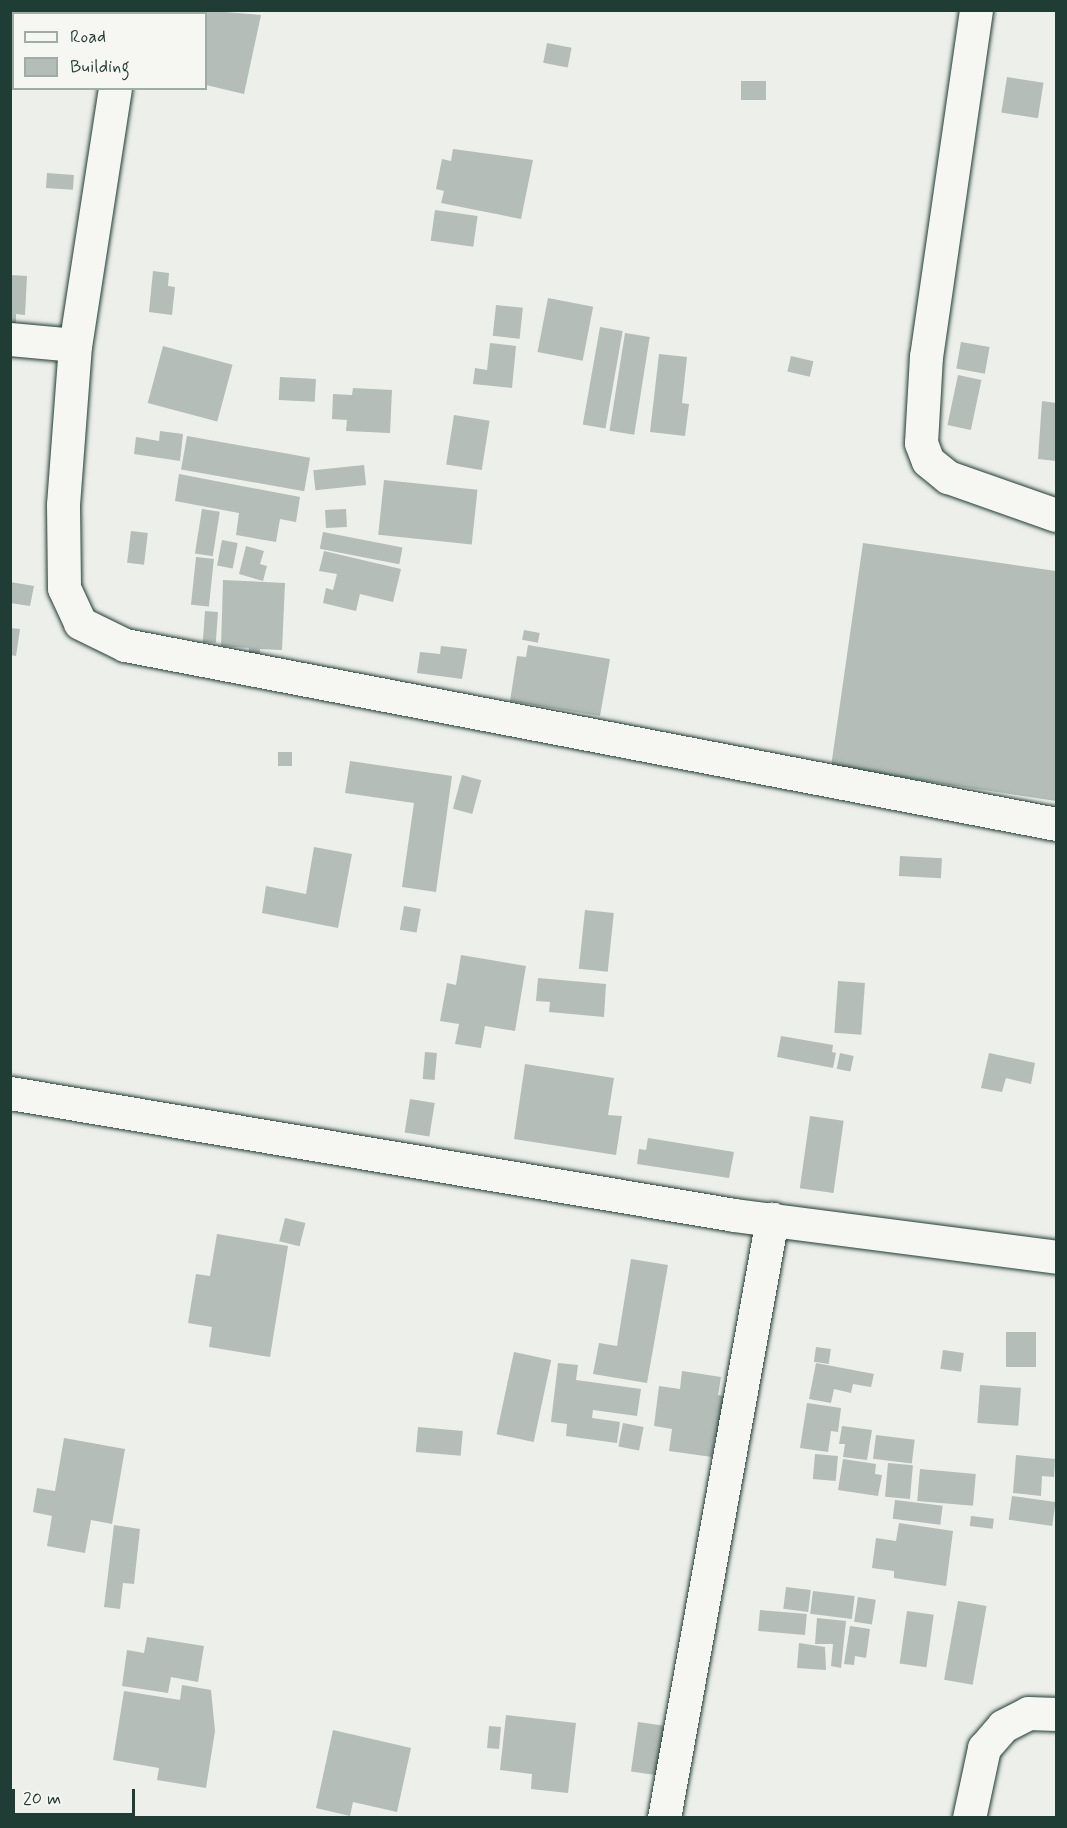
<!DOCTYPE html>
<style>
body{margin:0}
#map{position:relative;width:1067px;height:1828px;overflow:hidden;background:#edefea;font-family:Mynerve,sans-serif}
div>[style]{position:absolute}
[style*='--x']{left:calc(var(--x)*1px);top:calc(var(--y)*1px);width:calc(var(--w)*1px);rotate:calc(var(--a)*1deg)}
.building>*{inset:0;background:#b4bdb8;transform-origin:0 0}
.roads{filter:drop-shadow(0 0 2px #1f3d34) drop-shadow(0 0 2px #1f3d34)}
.minor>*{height:33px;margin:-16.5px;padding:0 16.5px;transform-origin:16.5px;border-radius:16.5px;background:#f6f6f2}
span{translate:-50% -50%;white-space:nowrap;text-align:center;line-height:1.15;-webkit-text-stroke:5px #f6f6f2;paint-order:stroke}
.frame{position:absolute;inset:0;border:12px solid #1f3d34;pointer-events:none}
.legend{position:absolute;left:12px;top:12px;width:195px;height:78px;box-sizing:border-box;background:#f6f6f2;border:2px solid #a0aca6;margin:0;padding:8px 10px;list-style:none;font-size:18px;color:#1f3d34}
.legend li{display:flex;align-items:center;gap:12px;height:30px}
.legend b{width:30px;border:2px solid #a0aca6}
.scale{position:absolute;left:12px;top:1789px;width:123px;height:27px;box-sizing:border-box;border:3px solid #1f3d34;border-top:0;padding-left:8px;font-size:18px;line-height:21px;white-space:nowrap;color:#1f3d34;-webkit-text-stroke:4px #f6f6f2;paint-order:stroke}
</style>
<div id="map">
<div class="building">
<i style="clip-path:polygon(201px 10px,261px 15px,244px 94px,206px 85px,206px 14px)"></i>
<i style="left:547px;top:43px;width:25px;height:20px;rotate:11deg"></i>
<i style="left:1007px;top:77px;width:37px;height:36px;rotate:9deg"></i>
<i style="left:741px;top:81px;width:25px;height:19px"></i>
<i style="clip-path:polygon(453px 149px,533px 160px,521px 219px,441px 203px,444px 191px,436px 189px,442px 159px,451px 161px)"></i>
<i style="left:47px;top:173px;width:27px;height:15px;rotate:4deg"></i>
<i style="left:435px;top:210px;width:43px;height:31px;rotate:8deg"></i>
<i style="clip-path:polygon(153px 271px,169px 273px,168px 286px,175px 287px,172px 315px,149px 312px)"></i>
<i style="clip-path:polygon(10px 275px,27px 276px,25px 315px,16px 314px,16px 326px,10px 325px)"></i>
<i style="left:548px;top:298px;width:46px;height:55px;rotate:11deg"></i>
<i style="left:496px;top:305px;width:27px;height:31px;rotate:6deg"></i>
<i style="left:600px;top:327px;width:23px;height:99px;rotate:10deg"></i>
<i style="left:625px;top:333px;width:25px;height:99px;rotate:9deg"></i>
<i style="left:961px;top:342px;width:29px;height:27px;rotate:10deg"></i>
<i style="clip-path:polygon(490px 343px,516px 346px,512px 388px,473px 384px,475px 368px,487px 370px)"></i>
<i style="left:163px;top:346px;width:72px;height:59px;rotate:15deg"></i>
<i style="clip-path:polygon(659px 354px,687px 357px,682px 403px,689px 404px,685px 436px,650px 432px)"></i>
<i style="left:791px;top:356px;width:23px;height:16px;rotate:13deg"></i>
<i style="left:958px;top:375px;width:24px;height:51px;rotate:12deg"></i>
<i style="left:280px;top:377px;width:36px;height:23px;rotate:3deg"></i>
<i style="clip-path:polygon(353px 388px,392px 390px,390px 433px,346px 431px,347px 420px,332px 419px,333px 394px,352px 395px)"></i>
<i style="clip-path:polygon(1042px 401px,1056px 403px,1056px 461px,1038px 459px)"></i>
<i style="left:454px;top:415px;width:36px;height:50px;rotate:9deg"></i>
<i style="clip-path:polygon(160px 431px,183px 434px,180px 461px,134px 454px,136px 437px,159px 441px)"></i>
<i style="left:187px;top:436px;width:125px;height:34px;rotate:10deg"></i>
<i style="left:364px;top:465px;width:20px;height:51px;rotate:84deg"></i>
<i style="clip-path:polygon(179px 474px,300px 497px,296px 522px,280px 519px,276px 542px,236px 535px,239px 513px,175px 501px)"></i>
<i style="left:384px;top:480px;width:94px;height:55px;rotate:6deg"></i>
<i style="left:202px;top:509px;width:18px;height:45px;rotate:9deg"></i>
<i style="left:346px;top:509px;width:18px;height:21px;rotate:87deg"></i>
<i style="left:131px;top:531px;width:17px;height:32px;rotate:7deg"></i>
<i style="left:323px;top:532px;width:81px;height:17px;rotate:11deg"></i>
<i style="left:222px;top:540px;width:16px;height:26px;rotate:11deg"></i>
<i style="clip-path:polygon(863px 543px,1056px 571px,1056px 801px,831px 767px)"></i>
<i style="clip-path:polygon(246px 546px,264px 551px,260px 564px,267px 566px,263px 581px,239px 574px)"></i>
<i style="clip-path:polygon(324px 551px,401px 569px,393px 602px,360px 594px,356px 611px,323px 603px,326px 588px,333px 590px,337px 574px,319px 571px)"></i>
<i style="left:196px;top:557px;width:18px;height:48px;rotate:6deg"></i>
<i style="clip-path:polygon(223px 580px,285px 583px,282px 650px,260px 649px,260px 660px,248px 659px,249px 648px,221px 646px)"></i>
<i style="clip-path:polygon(10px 582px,34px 586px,30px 606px,10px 603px)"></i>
<i style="left:205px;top:611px;width:13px;height:31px;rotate:4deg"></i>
<i style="clip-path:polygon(10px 628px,20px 629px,16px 656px,10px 655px)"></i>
<i style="left:524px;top:630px;width:16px;height:10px;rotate:11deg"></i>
<i style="clip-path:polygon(528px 645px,610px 659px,600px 716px,510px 701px,517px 656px,526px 657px)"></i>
<i style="clip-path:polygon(441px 646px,467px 649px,462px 679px,417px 673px,420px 652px,440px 654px)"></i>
<i style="left:278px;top:752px;width:14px;height:14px"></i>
<i style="clip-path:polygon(350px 761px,452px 776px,436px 892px,402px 887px,414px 803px,345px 793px)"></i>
<i style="left:462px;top:775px;width:20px;height:35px;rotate:15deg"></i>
<i style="clip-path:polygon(314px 847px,352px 854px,338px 928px,262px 913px,266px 886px,306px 894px)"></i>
<i style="left:900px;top:856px;width:42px;height:20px;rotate:3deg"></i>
<i style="left:404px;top:906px;width:17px;height:24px;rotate:10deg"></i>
<i style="left:585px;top:910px;width:29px;height:59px;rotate:6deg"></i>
<i style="clip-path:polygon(461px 955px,526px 966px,515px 1031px,485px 1026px,481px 1048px,455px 1044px,459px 1024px,440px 1021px,447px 983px,456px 985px)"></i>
<i style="clip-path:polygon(538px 978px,606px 984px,604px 1017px,549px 1012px,550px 1002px,536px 1001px)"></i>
<i style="left:838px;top:981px;width:27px;height:52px;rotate:4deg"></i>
<i style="clip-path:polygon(781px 1036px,833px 1045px,832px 1052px,836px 1053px,833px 1068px,777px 1057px)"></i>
<i style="left:425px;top:1052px;width:12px;height:27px;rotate:5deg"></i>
<i style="left:840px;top:1053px;width:14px;height:16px;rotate:12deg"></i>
<i style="clip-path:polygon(989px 1053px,1035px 1063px,1031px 1084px,1006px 1078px,1002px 1092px,981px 1088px)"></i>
<i style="clip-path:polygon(525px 1064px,614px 1078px,608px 1115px,622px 1116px,616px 1155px,514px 1139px)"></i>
<i style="left:410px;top:1099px;width:25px;height:34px;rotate:9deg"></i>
<i style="left:810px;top:1116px;width:34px;height:73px;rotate:8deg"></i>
<i style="clip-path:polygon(648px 1138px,734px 1152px,729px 1178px,637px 1164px,639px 1149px,646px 1150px)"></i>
<i style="left:285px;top:1218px;width:21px;height:24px;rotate:14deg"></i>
<i style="clip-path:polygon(217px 1234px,288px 1246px,270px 1357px,209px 1347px,212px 1327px,188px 1323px,196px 1274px,210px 1276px)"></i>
<i style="clip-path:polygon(631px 1259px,668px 1265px,647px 1383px,593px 1374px,599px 1343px,617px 1346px)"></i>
<i style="left:1006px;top:1332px;width:30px;height:35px"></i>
<i style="left:816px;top:1347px;width:15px;height:15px;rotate:8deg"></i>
<i style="left:943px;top:1350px;width:21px;height:19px;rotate:8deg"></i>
<i style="left:514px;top:1352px;width:38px;height:84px;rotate:12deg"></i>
<i style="clip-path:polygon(558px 1363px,578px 1365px,576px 1380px,641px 1389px,637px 1416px,593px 1410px,592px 1418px,620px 1422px,617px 1443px,566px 1436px,567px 1424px,551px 1422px)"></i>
<i style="clip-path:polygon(816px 1363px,874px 1374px,871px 1387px,853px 1384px,851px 1393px,834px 1389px,831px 1403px,809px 1399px)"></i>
<i style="clip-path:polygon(682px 1371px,721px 1377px,718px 1395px,730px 1397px,729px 1439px,715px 1437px,712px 1457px,669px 1451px,672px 1429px,654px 1426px,659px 1386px,680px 1389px)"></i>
<i style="left:980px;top:1385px;width:41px;height:38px;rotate:4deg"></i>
<i style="clip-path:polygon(807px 1403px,841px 1408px,838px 1432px,831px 1431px,828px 1452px,800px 1448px)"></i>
<i style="left:623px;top:1423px;width:21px;height:24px;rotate:11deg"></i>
<i style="clip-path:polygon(842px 1426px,872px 1430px,867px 1460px,843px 1457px,845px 1444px,839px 1444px)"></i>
<i style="left:418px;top:1427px;width:45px;height:25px;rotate:5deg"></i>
<i style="left:876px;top:1435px;width:39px;height:24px;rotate:7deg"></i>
<i style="clip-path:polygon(64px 1438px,125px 1449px,112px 1524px,91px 1520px,85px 1553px,47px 1546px,52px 1516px,33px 1512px,37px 1488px,55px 1491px)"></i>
<i style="left:815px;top:1454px;width:23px;height:25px;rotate:5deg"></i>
<i style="clip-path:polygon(1016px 1455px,1055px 1459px,1054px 1477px,1042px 1476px,1041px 1496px,1013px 1493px)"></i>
<i style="clip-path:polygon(843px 1459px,876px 1464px,875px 1474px,882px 1475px,878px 1496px,838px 1490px)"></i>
<i style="left:888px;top:1463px;width:25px;height:34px;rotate:5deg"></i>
<i style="left:920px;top:1469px;width:56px;height:32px;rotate:5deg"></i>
<i style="left:1012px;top:1496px;width:44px;height:24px;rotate:8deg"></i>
<i style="left:895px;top:1500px;width:48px;height:19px;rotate:7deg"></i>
<i style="left:971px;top:1516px;width:23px;height:10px;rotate:7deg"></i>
<i style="clip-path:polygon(899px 1523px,953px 1531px,946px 1586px,894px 1578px,894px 1571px,872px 1568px,876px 1538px,896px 1541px)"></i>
<i style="clip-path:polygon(114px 1525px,140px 1529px,134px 1584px,123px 1583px,120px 1609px,104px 1607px)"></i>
<i style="left:786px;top:1587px;width:25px;height:22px;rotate:7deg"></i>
<i style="left:813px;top:1591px;width:42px;height:23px;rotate:7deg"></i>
<i style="left:858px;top:1597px;width:18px;height:25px;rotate:9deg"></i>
<i style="left:958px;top:1601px;width:29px;height:80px;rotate:10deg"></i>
<i style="left:760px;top:1610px;width:47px;height:21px;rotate:5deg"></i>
<i style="left:907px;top:1611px;width:27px;height:53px;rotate:8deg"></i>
<i style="clip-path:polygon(817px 1618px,846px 1621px,841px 1668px,831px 1666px,833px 1644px,815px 1644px)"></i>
<i style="clip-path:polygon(850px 1626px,870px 1629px,866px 1658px,855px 1656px,854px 1665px,844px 1664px)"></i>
<i style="clip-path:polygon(147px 1637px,204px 1646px,198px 1682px,171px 1677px,168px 1693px,122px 1686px,127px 1650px,144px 1653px)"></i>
<i style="clip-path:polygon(799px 1643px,825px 1647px,826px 1670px,797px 1668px)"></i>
<i style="clip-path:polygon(182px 1685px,211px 1690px,215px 1731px,206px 1788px,157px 1780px,159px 1768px,113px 1760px,124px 1691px,180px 1700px)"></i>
<i style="clip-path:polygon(506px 1715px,576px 1723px,568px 1793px,531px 1789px,532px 1774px,500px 1770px)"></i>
<i style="left:638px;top:1722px;width:28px;height:50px;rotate:8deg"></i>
<i style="left:489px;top:1726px;width:12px;height:22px;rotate:5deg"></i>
<i style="clip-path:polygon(333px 1730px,411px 1748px,397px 1812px,353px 1802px,350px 1816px,316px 1808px)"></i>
</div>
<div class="roads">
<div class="minor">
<i style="--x:976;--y:10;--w:350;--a:98.2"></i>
<i style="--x:926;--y:356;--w:87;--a:93.3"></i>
<i style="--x:921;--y:443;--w:19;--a:69"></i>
<i style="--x:928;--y:461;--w:26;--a:39"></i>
<i style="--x:948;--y:477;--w:114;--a:19.4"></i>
<i style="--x:127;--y:14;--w:4;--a:-76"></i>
<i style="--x:115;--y:88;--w:260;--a:98.8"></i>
<i style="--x:75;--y:345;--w:160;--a:94.3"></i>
<i style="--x:63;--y:505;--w:83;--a:89.3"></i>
<i style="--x:64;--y:588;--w:38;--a:65"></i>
<i style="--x:80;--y:623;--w:50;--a:26.1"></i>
<i style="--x:125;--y:645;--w:948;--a:10.88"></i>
<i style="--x:10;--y:339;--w:65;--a:5.3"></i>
<i style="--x:10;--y:1093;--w:734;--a:9.56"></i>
<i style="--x:734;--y:1215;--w:325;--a:7.4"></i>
<i style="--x:664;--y:1818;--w:609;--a:-79.78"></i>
<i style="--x:969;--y:1818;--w:72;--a:-77.9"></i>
<i style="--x:984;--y:1748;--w:29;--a:-49"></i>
<i style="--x:1003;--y:1726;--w:28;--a:-27"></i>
<i style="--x:1028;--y:1713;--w:28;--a:2"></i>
</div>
</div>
<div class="frame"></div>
<ul class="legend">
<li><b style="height:8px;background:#f6f6f2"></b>Road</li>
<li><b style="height:16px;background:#b4bdb8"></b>Building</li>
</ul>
<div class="scale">20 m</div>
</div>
